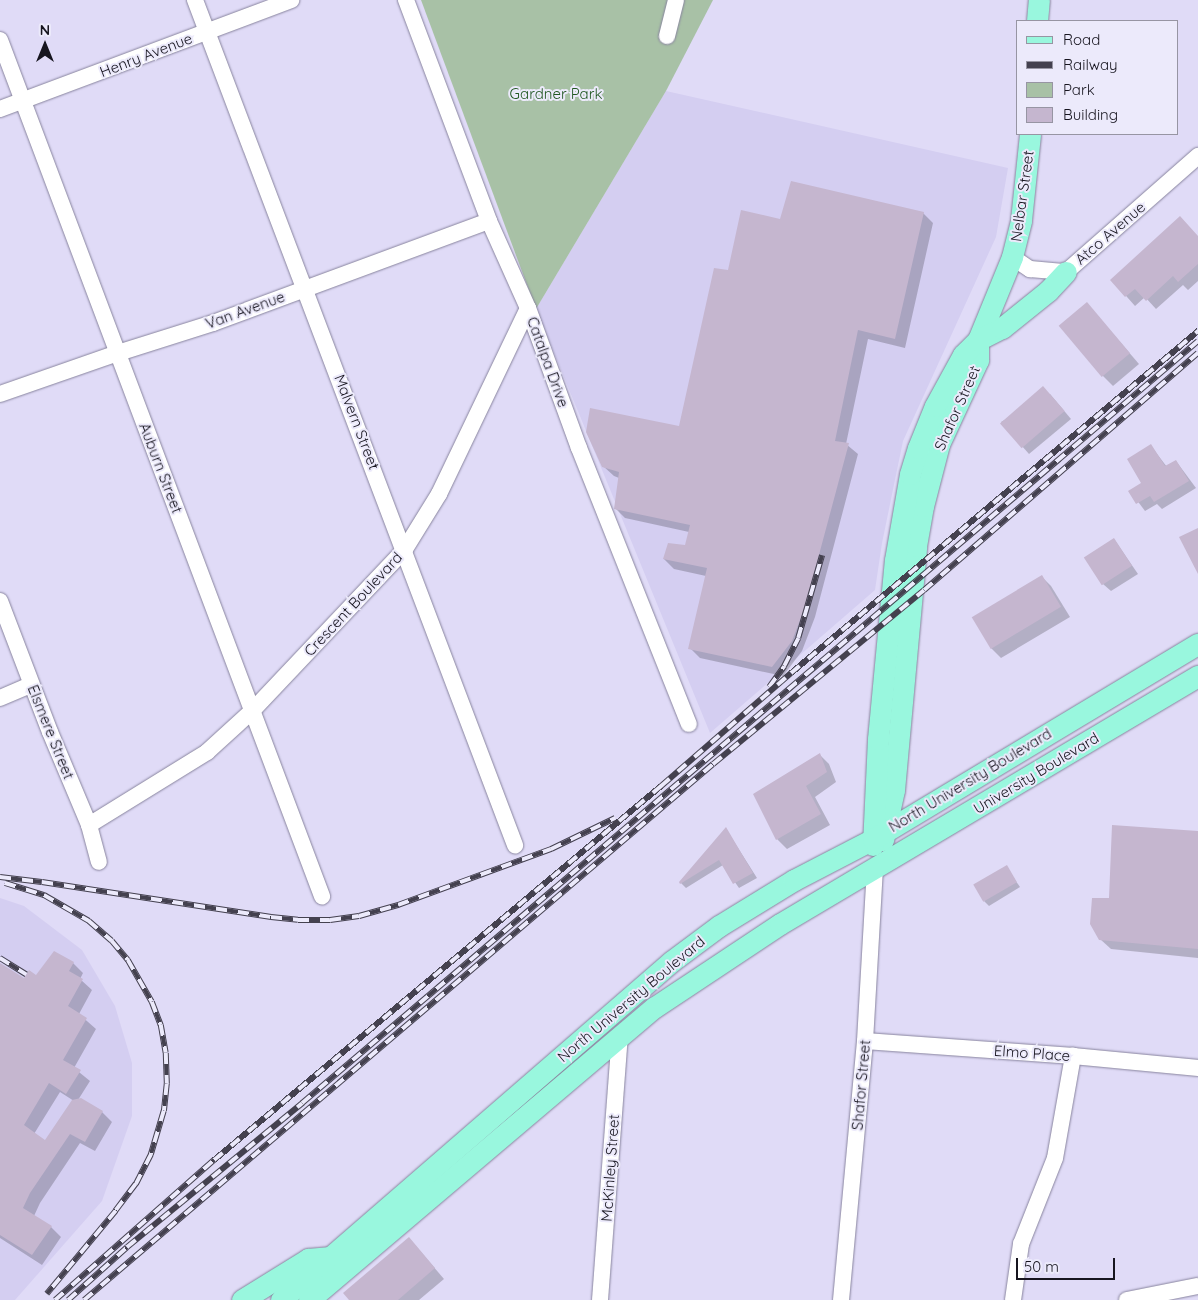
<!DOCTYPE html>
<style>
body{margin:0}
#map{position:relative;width:1198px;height:1300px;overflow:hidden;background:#e0dbf7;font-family:Quicksand,sans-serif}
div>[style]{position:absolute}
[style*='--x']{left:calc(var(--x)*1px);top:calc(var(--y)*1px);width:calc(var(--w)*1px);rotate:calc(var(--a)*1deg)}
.built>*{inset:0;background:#d4cef1}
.green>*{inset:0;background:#a8c1a6}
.shadow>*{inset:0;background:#0003}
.building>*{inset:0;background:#c5b6cf;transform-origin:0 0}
.roads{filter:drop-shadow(0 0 1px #88849e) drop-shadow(0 0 1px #88849e)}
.minor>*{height:16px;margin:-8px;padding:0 8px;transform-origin:8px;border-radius:8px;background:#fff}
.major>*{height:21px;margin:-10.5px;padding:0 10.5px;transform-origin:10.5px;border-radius:10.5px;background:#99f7de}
.rail>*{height:5.5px;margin-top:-2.75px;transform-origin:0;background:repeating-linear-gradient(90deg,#eceafb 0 11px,#44414f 0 22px);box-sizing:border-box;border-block:1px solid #44414f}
span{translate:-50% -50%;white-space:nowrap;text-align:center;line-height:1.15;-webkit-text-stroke:4px #eceafb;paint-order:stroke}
.street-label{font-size:15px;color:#17151f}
.park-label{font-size:15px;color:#205721}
.legend{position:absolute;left:1016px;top:20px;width:162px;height:115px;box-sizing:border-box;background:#eceafb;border:1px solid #9795a3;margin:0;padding:6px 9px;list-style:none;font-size:15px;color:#17151f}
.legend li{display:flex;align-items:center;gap:10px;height:25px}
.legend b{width:25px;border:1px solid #9795a3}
.north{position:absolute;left:20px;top:20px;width:50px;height:50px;-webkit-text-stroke:4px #eceafb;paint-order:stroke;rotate:0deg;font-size:14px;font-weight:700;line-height:20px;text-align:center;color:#17151f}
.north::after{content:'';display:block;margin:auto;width:18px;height:22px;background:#17151f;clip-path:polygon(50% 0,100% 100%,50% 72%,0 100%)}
.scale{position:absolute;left:1016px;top:1258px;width:99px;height:22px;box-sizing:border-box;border:2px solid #17151f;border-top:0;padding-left:6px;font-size:15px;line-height:18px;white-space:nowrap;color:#17151f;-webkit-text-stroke:4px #eceafb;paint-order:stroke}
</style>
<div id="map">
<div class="built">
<i style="clip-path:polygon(666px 91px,1008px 168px,996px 237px,903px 441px,882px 543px,875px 590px,710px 733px,536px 309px)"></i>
<i style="clip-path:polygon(0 898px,24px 906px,82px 950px,115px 1006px,132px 1063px,132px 1116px,102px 1201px,15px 1300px,0 1300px)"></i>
</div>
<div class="green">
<i style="clip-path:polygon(421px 0,713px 0,666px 91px,536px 309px)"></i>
</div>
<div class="shadow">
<i style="clip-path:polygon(923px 213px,933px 223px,905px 348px,868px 339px,846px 444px,858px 454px,815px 617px,802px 651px,783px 676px,700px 658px,690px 648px,706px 576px,674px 569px,664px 559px,686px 546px,689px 532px,625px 518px,615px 508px,619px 478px,614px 476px,603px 466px,680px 428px,729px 271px,781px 220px)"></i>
<i style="clip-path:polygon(1198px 237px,1198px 281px,1188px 290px,1183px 285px,1156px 309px,1145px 297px,1135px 306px,1112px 280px)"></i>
<i style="clip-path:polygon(1096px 314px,1139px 364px,1113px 386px,1103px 376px)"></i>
<i style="clip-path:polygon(1050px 394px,1071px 419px,1029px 454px,1001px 422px)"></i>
<i style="clip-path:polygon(1151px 446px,1167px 467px,1176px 461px,1196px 488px,1162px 509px,1157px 504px,1145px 511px,1130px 491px,1143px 483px)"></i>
<i style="clip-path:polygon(1114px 539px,1138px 574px,1111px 591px,1103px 584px)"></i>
<i style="clip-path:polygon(1041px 576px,1051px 586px,1070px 617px,1001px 658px,991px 648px)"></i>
<i style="clip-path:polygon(819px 754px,829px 764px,836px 782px,815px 797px,830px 825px,787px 849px,777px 839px)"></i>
<i style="clip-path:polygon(726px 829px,757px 878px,739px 888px,723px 865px,686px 888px,680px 882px)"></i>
<i style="clip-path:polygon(1198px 833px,1198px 958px,1111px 949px,1100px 939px)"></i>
<i style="clip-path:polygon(1006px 867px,1020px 887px,989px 906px,984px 901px)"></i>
<i style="clip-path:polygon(evenodd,73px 963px,83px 973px,80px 979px,92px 990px,79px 1014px,96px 1029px,74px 1068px,90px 1081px,78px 1100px,102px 1112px,112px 1122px,95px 1151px,80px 1143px,40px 1203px,34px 1216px,51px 1227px,61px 1237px,42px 1265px,0 1238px,0 964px,24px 980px,73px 963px,60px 1092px,74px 1101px,46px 1142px,34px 1134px,60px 1092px)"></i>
<i style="clip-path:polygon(409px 1238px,444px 1279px,419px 1300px,351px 1300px)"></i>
</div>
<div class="building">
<i style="clip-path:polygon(791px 181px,924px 212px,895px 339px,858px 330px,835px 441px,849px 443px,805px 607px,792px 641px,772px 667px,688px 649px,707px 568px,663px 559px,668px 543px,685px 545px,690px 525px,614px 509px,619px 472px,602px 467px,586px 432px,590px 408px,679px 426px,714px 268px,728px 270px,741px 210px,780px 219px)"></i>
<i style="clip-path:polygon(1180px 216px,1198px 236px,1198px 264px,1178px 282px,1173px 276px,1146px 301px,1135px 289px,1125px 297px,1110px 280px)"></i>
<i style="left:1087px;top:302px;width:67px;height:37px;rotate:50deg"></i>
<i style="left:1043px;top:386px;width:33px;height:57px;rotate:49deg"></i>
<i style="clip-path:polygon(1151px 444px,1165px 466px,1176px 460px,1189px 481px,1154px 502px,1150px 496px,1136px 504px,1128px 491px,1141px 483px,1127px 459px)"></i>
<i style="clip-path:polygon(1198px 528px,1198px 574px,1179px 537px)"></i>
<i style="left:1114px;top:538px;width:33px;height:36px;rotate:57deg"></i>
<i style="left:1042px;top:575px;width:37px;height:82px;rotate:59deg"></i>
<i style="clip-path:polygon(820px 753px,827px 772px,806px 786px,821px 814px,776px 840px,753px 794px)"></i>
<i style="clip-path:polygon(1112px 825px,1198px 831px,1198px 949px,1099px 940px,1090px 924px,1092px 898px,1109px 898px)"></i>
<i style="clip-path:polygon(726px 827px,753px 873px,733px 884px,719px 860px,680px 884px,679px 882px)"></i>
<i style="left:1007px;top:865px;width:20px;height:39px;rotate:60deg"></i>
<i style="clip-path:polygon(54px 951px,74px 962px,69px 971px,83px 979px,68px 1006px,87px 1018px,63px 1060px,81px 1070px,66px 1094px,49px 1083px,24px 1125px,45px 1140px,72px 1100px,81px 1098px,103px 1111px,85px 1142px,70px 1134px,30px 1193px,23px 1208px,52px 1226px,32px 1255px,0 1235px,0 963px,24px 978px,29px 970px,36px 975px)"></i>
<i style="clip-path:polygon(409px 1237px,435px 1268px,398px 1300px,349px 1300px,343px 1293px)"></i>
</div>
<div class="roads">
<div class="minor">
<i style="--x:195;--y:0;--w:904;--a:69.26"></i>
<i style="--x:406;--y:0;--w:236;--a:69.4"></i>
<i style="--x:489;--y:221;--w:95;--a:65.9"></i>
<i style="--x:528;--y:308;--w:149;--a:70"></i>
<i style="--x:579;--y:448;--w:297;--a:68.3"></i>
<i style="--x:667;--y:36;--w:37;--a:-76"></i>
<i style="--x:0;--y:40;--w:915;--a:69.39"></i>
<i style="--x:0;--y:109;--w:311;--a:-20.5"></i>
<i style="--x:1012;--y:257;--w:22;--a:34"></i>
<i style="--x:1030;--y:269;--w:36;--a:5"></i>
<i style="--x:1066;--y:272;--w:176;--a:-41.3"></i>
<i style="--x:0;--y:394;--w:125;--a:-19.2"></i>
<i style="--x:118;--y:353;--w:100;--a:-17.5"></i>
<i style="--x:213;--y:323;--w:294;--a:-20.3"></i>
<i style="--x:0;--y:601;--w:140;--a:69.1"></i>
<i style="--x:50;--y:732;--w:101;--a:67.2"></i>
<i style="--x:89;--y:825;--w:38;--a:75"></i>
<i style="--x:0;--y:698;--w:34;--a:-23"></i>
<i style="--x:89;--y:825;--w:139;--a:-31.7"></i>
<i style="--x:207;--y:752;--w:61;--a:-42.3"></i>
<i style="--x:252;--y:711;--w:223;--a:-46.6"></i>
<i style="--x:405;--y:549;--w:65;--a:-58.3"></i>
<i style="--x:439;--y:494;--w:206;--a:-64.4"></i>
<i style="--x:865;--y:1041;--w:209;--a:4.1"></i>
<i style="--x:1073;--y:1056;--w:126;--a:5.5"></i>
<i style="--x:600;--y:1300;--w:264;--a:-85.7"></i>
<i style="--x:841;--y:1300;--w:260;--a:-84.7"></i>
<i style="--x:865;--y:1041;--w:172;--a:-86.7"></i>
<i style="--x:1013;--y:1300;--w:57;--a:-81.9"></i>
<i style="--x:1021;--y:1244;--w:92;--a:-68.4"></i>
<i style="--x:1055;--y:1158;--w:104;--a:-80"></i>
<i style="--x:1127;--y:1300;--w:72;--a:-11.2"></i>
</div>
<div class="major">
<i style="--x:1037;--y:21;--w:21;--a:-85"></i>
<i style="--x:883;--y:840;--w:51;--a:-77.6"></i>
<i style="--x:894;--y:790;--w:245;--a:-84.8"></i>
<i style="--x:916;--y:546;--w:41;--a:-80.1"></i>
<i style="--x:923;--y:506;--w:64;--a:-75.5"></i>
<i style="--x:939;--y:444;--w:93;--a:-65.1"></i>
<i style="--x:978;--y:360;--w:20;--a:-90"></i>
<i style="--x:978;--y:340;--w:90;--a:-67.7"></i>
<i style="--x:1012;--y:257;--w:38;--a:-76"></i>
<i style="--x:1021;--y:220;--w:86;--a:-84"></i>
<i style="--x:873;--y:845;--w:106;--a:-87.3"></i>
<i style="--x:878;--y:739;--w:180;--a:-84.6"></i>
<i style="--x:895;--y:560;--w:87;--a:-80.1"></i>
<i style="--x:910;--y:474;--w:27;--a:-73"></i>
<i style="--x:918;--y:448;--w:45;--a:-68"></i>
<i style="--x:935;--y:406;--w:58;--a:-61.2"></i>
<i style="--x:963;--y:355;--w:21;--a:-45"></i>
<i style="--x:978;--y:340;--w:27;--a:-27"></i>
<i style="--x:1002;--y:328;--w:59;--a:-38.8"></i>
<i style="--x:1048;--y:291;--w:26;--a:-47"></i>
<i style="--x:242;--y:1300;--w:78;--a:-31.8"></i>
<i style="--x:308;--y:1259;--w:23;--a:-5"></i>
<i style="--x:281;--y:1300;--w:517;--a:-40.93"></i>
<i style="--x:672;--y:961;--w:59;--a:-36.7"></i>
<i style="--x:719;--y:926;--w:88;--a:-31.5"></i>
<i style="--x:794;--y:880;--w:89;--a:-27.4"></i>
<i style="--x:873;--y:839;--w:379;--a:-31"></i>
<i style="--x:309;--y:1300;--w:453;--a:-40.3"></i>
<i style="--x:655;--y:1007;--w:150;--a:-33.6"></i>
<i style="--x:780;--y:924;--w:486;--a:-30.7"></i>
</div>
</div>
<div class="rail">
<i style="--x:769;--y:687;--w:26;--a:-54"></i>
<i style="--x:784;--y:666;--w:31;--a:-63"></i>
<i style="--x:798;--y:638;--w:86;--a:-73.9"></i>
<i style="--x:0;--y:877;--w:42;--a:6.8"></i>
<i style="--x:42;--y:882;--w:232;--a:8.7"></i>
<i style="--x:271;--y:917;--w:27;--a:6"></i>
<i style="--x:298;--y:920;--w:32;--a:0"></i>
<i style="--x:330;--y:920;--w:29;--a:-8"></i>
<i style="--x:359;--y:916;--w:41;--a:-15.8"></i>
<i style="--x:398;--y:905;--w:163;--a:-20.1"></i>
<i style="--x:551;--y:849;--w:71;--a:-25.8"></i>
<i style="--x:5;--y:883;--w:41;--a:17.1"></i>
<i style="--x:44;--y:895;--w:52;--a:30"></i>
<i style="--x:89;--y:921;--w:30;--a:41"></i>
<i style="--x:112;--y:941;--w:25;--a:50"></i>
<i style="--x:128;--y:960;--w:48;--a:60.3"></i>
<i style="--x:152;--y:1002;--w:25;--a:69"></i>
<i style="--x:161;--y:1025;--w:28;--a:80"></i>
<i style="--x:166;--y:1053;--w:31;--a:88"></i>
<i style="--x:167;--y:1084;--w:27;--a:96"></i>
<i style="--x:164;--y:1111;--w:46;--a:106.5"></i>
<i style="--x:151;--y:1155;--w:33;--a:117"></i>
<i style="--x:136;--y:1184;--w:34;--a:127"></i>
<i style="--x:116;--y:1211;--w:108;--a:129.7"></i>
<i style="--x:0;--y:958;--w:31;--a:32"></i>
<i style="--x:55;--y:1300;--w:212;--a:-41.4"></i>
<i style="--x:214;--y:1160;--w:583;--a:-39.92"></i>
<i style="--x:661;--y:786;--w:172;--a:-41"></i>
<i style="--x:791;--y:673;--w:532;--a:-40.04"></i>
<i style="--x:68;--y:1300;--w:79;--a:-41.9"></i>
<i style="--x:127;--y:1247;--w:227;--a:-39.4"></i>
<i style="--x:302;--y:1103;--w:1176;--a:-40.38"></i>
<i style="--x:84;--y:1300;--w:826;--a:-40.44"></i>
<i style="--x:713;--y:764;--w:273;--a:-39.5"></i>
<i style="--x:924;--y:590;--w:362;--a:-40.9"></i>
</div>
<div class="street-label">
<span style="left:146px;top:55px;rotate:-21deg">Henry Avenue</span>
<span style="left:1022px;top:196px;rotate:-82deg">Nelbar Street</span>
<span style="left:1110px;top:233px;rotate:-41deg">Atco Avenue</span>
<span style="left:245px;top:310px;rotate:-20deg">Van Avenue</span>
<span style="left:548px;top:362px;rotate:70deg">Catalpa Drive</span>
<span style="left:957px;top:408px;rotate:-66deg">Shafor Street</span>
<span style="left:357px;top:422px;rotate:69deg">Malvern Street</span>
<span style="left:161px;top:468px;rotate:69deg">Auburn Street</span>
<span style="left:353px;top:604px;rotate:-47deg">Crescent Boulevard</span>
<span style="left:51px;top:732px;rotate:68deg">Elsmere Street</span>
<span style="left:1036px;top:773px;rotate:-31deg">University Boulevard</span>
<span style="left:970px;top:780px;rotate:-31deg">North University Boulevard</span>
<span style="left:631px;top:999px;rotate:-40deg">North University Boulevard</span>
<span style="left:1032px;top:1053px;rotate:4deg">Elmo Place</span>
<span style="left:861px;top:1085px;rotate:-85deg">Shafor Street</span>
<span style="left:610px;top:1168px;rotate:-86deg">McKinley Street</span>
</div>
<div class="park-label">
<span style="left:556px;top:94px">Gardner Park</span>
</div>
<ul class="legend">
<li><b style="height:6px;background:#99f7de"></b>Road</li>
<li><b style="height:6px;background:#44414f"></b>Railway</li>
<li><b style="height:14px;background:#a8c1a6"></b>Park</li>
<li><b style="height:14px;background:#c5b6cf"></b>Building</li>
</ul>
<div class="north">N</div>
<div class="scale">50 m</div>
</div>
